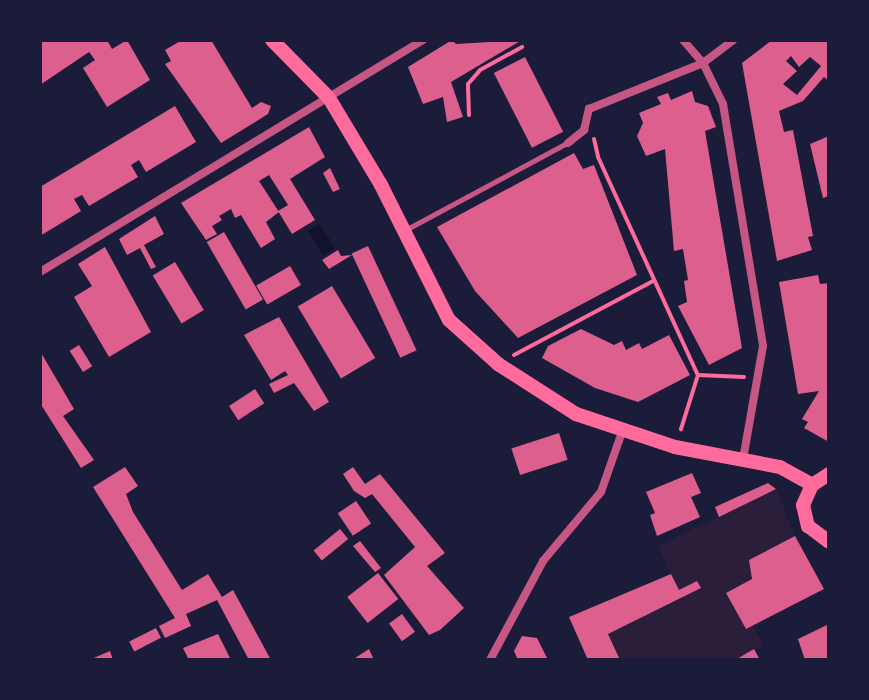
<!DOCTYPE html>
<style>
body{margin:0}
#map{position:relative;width:869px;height:700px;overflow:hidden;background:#1b1b3a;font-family:"Roboto Serif",serif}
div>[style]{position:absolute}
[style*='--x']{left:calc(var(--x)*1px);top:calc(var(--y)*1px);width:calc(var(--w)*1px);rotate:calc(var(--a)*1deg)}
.green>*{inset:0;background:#2a1e3b}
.water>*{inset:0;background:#12122b;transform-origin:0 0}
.building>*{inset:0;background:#dd5f8e;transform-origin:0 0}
.path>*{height:4px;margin:-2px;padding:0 2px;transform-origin:2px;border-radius:2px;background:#ff6b9d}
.service>*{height:5px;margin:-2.5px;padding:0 2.5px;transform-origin:2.5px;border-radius:2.5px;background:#c65784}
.minor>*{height:8px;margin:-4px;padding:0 4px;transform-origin:4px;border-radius:4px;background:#c65784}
.secondary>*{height:14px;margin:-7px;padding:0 7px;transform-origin:7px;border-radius:7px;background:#ff6b9d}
span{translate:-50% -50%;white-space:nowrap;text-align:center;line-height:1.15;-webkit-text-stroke:8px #1b1b3a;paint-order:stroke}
.frame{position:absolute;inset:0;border:42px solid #1b1b3a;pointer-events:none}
</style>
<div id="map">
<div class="green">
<i style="clip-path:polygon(776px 489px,795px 536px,749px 560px,752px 579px,726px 593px,745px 628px,752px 625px,763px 645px,735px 660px,620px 660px,608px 634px,682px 599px,658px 546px)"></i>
</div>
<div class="water">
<i style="left:320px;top:224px;width:28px;height:14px;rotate:58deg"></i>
</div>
<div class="building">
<i style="clip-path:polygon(40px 40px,107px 40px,112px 49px,127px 40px,150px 80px,107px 107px,83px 68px,95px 60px,89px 52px,40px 85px)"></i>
<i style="clip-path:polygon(182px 40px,211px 40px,252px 108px,261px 102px,271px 106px,268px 114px,221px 143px,165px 64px,171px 61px,165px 50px)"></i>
<i style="clip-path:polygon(452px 40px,456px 44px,522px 40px,451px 82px,463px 117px,447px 122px,443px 97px,423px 104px,408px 67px)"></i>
<i style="clip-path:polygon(evenodd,772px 40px,829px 40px,829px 81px,824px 77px,803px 101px,779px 111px,784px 132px,793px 130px,813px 236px,808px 237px,812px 250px,777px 261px,742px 63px,772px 40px,791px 56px,799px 67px,810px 57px,821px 66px,797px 95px,783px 84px,797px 71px,786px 61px,791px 56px)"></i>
<i style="left:525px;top:57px;width:84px;height:35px;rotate:63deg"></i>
<i style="clip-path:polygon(692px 91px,695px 102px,708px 106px,716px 127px,705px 131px,742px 348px,709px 365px,678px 306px,687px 302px,684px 281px,688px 280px,683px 249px,674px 251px,665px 149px,646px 156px,637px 136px,643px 123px,639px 113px,661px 104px,657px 97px,668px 93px,671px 100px)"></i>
<i style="clip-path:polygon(175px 106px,196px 142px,146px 172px,139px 160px,131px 165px,138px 177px,89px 206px,82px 195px,74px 199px,81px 211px,40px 236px,40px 187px)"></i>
<i style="clip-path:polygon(309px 127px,325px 157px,290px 179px,315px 220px,292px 234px,278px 211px,288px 205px,269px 175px,259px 181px,279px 212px,266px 222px,275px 239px,261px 248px,241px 215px,235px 218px,231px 209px,219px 216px,222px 220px,212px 226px,217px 234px,206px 240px,181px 203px)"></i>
<i style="clip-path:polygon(829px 136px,829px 196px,823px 198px,810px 144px)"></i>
<i style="clip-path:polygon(574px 153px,583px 169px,594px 165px,637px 275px,518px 338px,475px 291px,437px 227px)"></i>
<i style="clip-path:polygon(330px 168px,340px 189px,333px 192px,323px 173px)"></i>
<i style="clip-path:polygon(155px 216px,164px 234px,144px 245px,156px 267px,151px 269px,140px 248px,127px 255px,119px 239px)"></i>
<i style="left:224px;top:232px;width:78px;height:20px;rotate:60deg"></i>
<i style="left:368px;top:246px;width:115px;height:18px;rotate:65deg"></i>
<i style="clip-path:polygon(105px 247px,151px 332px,109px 357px,74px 297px,92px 286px,78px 264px)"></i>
<i style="clip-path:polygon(338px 250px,341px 256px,352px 255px,329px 269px,322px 260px)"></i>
<i style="left:175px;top:262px;width:56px;height:26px;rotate:59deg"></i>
<i style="left:290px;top:266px;width:22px;height:39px;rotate:60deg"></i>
<i style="clip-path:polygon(818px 275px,820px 284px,829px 283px,829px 442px,804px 428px,808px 422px,802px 419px,819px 391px,798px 394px,779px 282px)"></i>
<i style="left:332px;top:286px;width:84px;height:40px;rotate:59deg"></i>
<i style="clip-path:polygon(279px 317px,329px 402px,314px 411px,294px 383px,274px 393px,269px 384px,288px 375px,285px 371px,271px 380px,244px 335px)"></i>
<i style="clip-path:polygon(581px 329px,614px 345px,622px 341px,626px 350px,639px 343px,642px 349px,669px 335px,690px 375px,638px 402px,595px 388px,542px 358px,548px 346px)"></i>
<i style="left:79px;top:345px;width:25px;height:11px;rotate:58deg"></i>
<i style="clip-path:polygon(40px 351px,74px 409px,63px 416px,94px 460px,81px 468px,40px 403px)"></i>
<i style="left:255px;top:389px;width:17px;height:31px;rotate:57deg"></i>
<i style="left:559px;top:433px;width:28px;height:50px;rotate:72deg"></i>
<i style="clip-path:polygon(125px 467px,138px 486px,126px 494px,133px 512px,182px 590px,208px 574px,222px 597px,233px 590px,271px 660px,249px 660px,217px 600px,186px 614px,191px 626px,165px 638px,159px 626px,175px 618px,93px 487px)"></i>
<i style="clip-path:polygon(353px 467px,365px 484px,380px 474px,445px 553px,427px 566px,464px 608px,440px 630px,429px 635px,384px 575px,415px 547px,372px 494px,365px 498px,354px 491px,343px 474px)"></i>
<i style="clip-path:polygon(692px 473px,701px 493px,691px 497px,700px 517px,657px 536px,650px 515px,655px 513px,646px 492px)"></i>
<i style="clip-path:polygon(768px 483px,776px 489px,719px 517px,715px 507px)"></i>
<i style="left:356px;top:501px;width:27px;height:22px;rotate:56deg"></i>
<i style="left:340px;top:529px;width:13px;height:34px;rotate:51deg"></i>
<i style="clip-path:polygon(795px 536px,824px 589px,746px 629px,726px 593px,752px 579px,749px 560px)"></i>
<i style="clip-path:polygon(360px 541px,381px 568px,375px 572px,353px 546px)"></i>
<i style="left:378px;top:573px;width:33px;height:39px;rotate:52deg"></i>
<i style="clip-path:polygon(671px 574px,679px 590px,697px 581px,701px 588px,608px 634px,620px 660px,588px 660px,569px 617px)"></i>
<i style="left:402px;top:614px;width:22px;height:16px;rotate:54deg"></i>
<i style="clip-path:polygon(829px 624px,829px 660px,805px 660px,798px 639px)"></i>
<i style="left:156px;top:628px;width:11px;height:30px;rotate:63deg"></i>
<i style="clip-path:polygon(218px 634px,231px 660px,189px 660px,183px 648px)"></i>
<i style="clip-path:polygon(522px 636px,537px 638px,548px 660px,518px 660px,514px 651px)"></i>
<i style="clip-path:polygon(369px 649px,374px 660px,352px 660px)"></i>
<i style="clip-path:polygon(754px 649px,760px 660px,735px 660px)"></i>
<i style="clip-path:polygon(110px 651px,113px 660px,89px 660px)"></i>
</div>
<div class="path">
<i style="--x:469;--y:115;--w:31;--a:-92"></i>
<i style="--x:468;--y:84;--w:18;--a:-49"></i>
<i style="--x:480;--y:70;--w:48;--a:-28.7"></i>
<i style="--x:594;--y:139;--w:18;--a:77"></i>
<i style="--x:598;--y:157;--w:240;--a:65.4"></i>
<i style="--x:698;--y:375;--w:57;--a:107.5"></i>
<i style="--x:514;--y:355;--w:157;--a:-28"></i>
<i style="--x:698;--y:375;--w:46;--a:2.5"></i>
</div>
<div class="service">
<i style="--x:407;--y:229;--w:182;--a:-28.3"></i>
</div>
<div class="minor">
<i style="--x:683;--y:40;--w:30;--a:49"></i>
<i style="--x:703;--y:63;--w:46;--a:64"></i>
<i style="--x:723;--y:104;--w:245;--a:80.6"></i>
<i style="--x:763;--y:346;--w:116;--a:100"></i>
<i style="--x:568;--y:143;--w:21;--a:-39"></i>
<i style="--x:584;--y:130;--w:22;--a:-77"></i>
<i style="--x:589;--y:109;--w:123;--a:-22"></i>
<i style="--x:703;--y:63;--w:38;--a:-37"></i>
<i style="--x:40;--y:272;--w:448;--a:-31.2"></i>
<i style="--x:490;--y:660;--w:112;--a:-61.8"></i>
<i style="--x:543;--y:561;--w:90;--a:-50"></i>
<i style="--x:601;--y:492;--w:64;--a:-70.7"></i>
</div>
<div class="secondary">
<i style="--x:272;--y:40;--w:81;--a:45.5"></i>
<i style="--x:329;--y:98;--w:101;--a:59.1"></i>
<i style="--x:381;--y:185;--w:151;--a:63.3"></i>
<i style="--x:449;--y:320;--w:66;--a:41.9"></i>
<i style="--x:498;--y:364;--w:93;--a:32.7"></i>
<i style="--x:576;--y:414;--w:104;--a:18.4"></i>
<i style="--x:675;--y:447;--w:107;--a:10.8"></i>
<i style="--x:780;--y:467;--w:37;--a:29"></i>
<i style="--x:829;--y:474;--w:20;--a:147"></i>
<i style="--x:812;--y:485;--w:22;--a:114"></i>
<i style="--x:803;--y:505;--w:22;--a:77"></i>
<i style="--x:808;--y:526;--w:26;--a:37"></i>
</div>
<div class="frame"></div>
</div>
